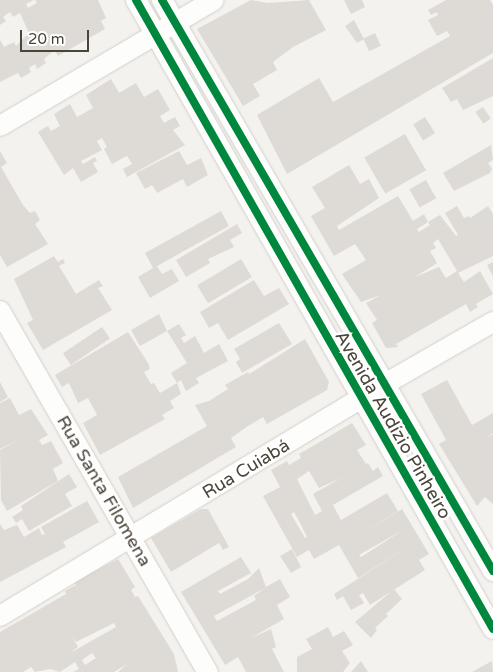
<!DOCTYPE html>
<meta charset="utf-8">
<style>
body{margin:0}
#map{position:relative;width:493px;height:672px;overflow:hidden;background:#f4f2ee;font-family:"Varela Round",sans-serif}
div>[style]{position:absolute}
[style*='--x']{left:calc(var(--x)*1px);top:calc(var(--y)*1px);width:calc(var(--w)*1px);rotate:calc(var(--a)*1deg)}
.building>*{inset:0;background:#dedbd6;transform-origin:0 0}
.roads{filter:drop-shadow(0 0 1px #d2d0cb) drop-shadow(0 0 1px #d2d0cb)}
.minor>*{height:20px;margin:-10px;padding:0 10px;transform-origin:10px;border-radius:10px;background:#fdfdfc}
.cycleway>*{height:8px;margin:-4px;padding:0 4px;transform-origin:4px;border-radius:4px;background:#00873e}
span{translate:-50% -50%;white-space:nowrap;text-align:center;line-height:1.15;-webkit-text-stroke:5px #fff;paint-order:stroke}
.street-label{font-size:18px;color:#4b4439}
.scale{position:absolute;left:20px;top:30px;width:69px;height:22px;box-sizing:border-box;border:2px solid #4b4439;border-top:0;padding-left:6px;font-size:15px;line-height:18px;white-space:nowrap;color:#4b4439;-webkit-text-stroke:4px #fff;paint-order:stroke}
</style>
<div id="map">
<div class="building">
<i style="clip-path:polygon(0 0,34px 0,26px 4px,28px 8px,37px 3px,35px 0,98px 0,106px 18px,101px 21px,105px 29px,58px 56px,55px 51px,51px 53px,44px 59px,46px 63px,37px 69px,35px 64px,29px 68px,31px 72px,21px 78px,18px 73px,0 82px,0 40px,4px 47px,14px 42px,16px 46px,29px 33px,20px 13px,13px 17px,10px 12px,3px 17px,6px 21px,0 25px)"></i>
<i style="clip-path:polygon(251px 0,268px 3px,309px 0,326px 30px,293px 47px,273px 62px,277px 70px,253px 84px,260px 96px,243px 106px,197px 29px)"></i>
<i style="clip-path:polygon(344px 0,362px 0,365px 7px,351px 14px)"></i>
<i style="clip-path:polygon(446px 0,490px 0,493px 5px,493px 53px,287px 174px,257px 115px,319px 78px,333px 102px,450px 36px,447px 31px,437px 36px,428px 20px,438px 15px,437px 12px,431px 15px,428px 10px)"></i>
<i style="clip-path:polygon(354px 20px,364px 39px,357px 43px,345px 26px)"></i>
<i style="left:375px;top:33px;width:14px;height:13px;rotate:65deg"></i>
<i style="clip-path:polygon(493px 58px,493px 96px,463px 110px,457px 99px,451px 102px,442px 88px)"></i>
<i style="clip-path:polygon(111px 79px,119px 93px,136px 83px,144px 97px,158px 89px,170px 110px,160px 116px,164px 123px,175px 117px,180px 126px,173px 130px,185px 145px,127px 177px,123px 169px,132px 164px,127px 156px,112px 164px,104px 149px,107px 147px,102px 138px,97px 141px,102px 150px,81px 161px,83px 164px,95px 157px,97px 161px,93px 163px,98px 172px,81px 182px,73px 168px,64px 175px,38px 132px,48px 126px,51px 131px,60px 126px,54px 114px,70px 104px,77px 117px,93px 108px,86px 95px)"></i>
<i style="left:483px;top:107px;width:14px;height:9px;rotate:56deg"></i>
<i style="left:425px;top:117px;width:19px;height:14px;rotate:58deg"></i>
<i style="left:405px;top:134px;width:42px;height:47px;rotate:60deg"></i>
<i style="clip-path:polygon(491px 145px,493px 160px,488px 163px,492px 169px,490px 173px,454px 191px,443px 173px)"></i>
<i style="clip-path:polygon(0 151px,7px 163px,1px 167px,23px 205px,30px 213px,35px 211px,40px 220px,35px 224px,48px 244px,7px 267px,0 255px)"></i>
<i style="clip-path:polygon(179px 151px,187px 165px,201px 158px,208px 175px,187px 187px,183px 179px,157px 193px,152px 185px,145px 189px,136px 173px)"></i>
<i style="clip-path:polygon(evenodd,349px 165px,360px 184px,369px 179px,379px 198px,337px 226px,339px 230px,398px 196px,413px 221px,424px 214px,428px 222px,440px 215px,456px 236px,458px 235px,445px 213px,457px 206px,464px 218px,469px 216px,470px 218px,488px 206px,493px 214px,493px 256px,458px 273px,464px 282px,480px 271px,493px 294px,476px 304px,478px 307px,470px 312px,466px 304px,396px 344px,398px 347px,386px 348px,372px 323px,377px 320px,366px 303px,381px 295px,361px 302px,342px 274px,366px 260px,355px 244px,334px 256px,311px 216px,325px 208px,312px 187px,349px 165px,428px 222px,430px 225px,419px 232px,417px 229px,428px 222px,349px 165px,438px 239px,457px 271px,446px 278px,439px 267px,415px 277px,437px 263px,430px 251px,436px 248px,433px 243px,438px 239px)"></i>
<i style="left:426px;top:180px;width:21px;height:19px;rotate:61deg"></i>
<i style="clip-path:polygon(221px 211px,229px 226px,157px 266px,162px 274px,172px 269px,179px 281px,150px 298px,138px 277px,153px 268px,145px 253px)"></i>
<i style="clip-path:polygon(237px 224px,242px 233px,230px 240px,234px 247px,208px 259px,210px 263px,186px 277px,176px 260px)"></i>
<i style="clip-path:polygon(54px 256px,58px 262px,63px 259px,65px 263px,59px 266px,76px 294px,99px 280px,103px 286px,98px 288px,112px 310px,43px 350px,27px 323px,33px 320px,14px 279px)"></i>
<i style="left:241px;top:259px;width:21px;height:51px;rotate:59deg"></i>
<i style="clip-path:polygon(493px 262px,493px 276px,487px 265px)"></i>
<i style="clip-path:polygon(254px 280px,264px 296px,279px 288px,289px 304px,228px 340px,218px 323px,209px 328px,200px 312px)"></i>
<i style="clip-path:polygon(159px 314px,167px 331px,179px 324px,186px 335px,181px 338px,184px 343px,195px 336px,204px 353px,219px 344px,228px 361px,196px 378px,199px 383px,186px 391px,181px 380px,177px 383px,171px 373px,187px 363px,167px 331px,140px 346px,131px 330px)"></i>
<i style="clip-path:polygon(279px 323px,292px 344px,242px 373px,236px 362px,240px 359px,234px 349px)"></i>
<i style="left:102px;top:327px;width:14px;height:47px;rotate:56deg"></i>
<i style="clip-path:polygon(128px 332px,148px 363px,150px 369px,144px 372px,151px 384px,154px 383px,160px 393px,177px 383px,181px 394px,170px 401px,174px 408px,162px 415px,165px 419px,100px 455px,83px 423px,97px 415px,88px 398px,78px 403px,69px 383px,62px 387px,55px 375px)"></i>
<i style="clip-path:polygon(305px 339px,329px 382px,327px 390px,267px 424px,263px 417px,248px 426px,231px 438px,236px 447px,133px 508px,118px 477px,207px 426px,195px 405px,209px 401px,228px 389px,225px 385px,248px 372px,249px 374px)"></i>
<i style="clip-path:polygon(447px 380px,472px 425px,493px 413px,493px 433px,485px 438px,493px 434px,493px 504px,485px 497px,477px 506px,439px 444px,446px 440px,421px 394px)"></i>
<i style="clip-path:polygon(0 382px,8px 397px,0 402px)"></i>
<i style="clip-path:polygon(10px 398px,19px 415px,31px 409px,48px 435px,39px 440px,42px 445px,51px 441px,63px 463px,53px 469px,58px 481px,7px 511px,1px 500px,0 450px,18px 440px,0 449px,0 403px)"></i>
<i style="clip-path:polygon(evenodd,352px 423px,366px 445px,357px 450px,366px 464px,368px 463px,373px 471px,378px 467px,383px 476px,333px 505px,341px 520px,387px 493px,398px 511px,351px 540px,402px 509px,429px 554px,419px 560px,425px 570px,370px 605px,363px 593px,359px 595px,364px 603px,351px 610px,343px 596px,337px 600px,334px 594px,411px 545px,358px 578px,339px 545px,314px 559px,309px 550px,297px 557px,263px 496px,280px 487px,271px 470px,287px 461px,289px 465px,301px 458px,299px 454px,352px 423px,309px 471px,319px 488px,341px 478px,313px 494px,322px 511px,315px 515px,297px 479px,309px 471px,352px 423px,294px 512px,300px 523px,307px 537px,305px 538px,291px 514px,294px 512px,352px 423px,403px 530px,361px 557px,359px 555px,403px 530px)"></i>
<i style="clip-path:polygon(69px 474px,77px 487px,65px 494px,72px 506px,29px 531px,22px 519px,16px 523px,12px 517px,23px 510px,21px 506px)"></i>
<i style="clip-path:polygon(87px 501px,99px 522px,63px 542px,66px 547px,0 582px,0 524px,4px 530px,17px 525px,24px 537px,39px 528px,42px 535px,45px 534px,41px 527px)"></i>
<i style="clip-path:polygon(201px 509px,208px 509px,229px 547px,223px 550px,219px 543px,171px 572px,151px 538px)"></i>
<i style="clip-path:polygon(292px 549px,301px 567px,291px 573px,280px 556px)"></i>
<i style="clip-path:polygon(evenodd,241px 557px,251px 573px,218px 591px,220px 594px,248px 579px,259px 568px,266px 587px,280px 579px,290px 597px,277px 605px,284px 619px,251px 638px,271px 629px,276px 647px,272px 649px,284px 672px,246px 672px,238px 657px,225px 665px,181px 592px,241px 557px,265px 588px,254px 596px,256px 600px,217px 621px,214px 616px,265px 588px)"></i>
<i style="clip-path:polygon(evenodd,118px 559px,135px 587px,131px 590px,135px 597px,138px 596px,174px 654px,178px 672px,118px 672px,127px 664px,114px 672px,73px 672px,79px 669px,75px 662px,60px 672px,50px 669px,35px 672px,31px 667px,23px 672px,0 672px,0 632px,66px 594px,65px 591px,76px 585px,74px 582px,118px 559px,114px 623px,116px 627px,70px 653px,78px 647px,72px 637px,76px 642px,114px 623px,118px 559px,92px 653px,96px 658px,85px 665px,82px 660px,92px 653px)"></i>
<i style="clip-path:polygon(394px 589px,402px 599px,386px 614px,388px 616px,375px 628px,377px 630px,371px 638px,355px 622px)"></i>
<i style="clip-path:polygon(328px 627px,333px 637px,344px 631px,353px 645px,342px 651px,350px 663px,343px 672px,297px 672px,297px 657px,312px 649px,306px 639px)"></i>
<i style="clip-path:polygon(361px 661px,368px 672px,351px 672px)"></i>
<i style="clip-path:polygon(492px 661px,493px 672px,472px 672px)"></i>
</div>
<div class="roads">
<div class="minor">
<i style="--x:136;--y:0;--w:723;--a:60.42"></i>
<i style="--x:162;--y:0;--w:660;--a:59.9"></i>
<i style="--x:0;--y:126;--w:248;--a:-30.5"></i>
<i style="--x:0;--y:311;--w:417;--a:60.1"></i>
<i style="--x:0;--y:616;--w:447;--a:-31.1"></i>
<i style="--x:383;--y:385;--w:127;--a:-29.8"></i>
</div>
</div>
<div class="cycleway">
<i style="--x:136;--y:0;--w:723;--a:60.42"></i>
<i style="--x:162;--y:0;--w:660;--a:59.9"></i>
</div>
<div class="street-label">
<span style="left:393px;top:425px;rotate:60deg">Avenida Audízio Pinheiro</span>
<span style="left:246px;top:469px;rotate:-31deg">Rua Cuiabá</span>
<span style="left:104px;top:491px;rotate:60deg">Rua Santa Filomena</span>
</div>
<div class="scale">20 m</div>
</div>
